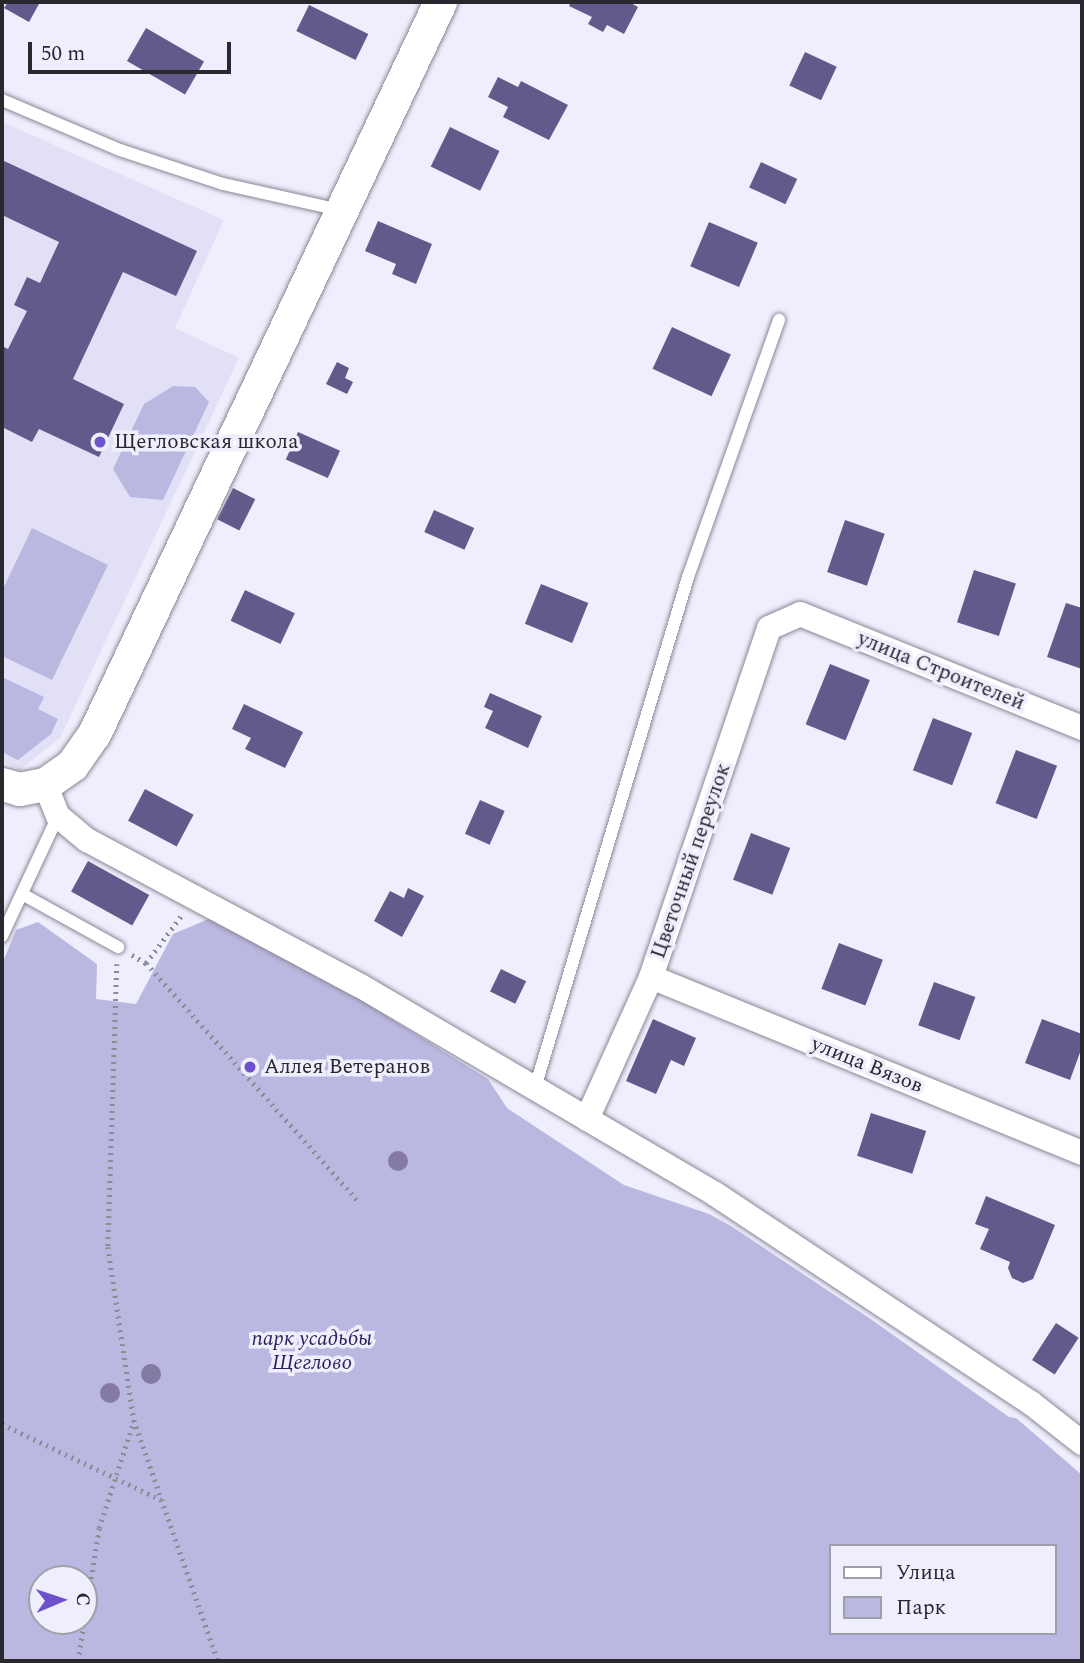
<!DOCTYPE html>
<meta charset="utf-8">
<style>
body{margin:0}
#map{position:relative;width:1084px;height:1663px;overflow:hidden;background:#eeeefd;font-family:Spectral,serif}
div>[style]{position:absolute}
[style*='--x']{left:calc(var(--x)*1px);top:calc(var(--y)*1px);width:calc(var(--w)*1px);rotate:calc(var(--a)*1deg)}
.built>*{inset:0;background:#e1e0f7}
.green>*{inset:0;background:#bab7e0}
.building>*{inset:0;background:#615b8c;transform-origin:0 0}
.path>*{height:4.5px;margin-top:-2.25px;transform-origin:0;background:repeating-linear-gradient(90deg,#8c8c96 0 2px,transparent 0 7px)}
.roads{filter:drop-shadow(0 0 2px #898896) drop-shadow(0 0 2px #898896)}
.service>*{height:12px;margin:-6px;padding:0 6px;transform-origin:6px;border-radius:6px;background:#fff}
.minor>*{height:24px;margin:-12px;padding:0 12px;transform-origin:12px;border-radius:12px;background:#fff}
.secondary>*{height:33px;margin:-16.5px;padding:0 16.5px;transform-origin:16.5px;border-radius:16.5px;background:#fff}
.trees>*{width:20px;height:20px;margin:-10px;border-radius:50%;background:#837ba4}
.dots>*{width:19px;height:19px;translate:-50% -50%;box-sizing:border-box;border:4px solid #eeeefd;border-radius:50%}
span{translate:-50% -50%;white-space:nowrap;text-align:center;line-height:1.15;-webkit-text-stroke:7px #eeeefd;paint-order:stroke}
.poi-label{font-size:21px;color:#29282e}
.left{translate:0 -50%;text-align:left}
.street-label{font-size:21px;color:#29282e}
.park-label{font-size:21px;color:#2b1d5c;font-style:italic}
.frame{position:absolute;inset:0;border:4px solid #29282e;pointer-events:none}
.legend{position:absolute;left:829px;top:1544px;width:228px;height:91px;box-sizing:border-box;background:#eeeefd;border:2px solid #9f9faa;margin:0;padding:9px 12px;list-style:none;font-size:21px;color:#29282e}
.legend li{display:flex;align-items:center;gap:14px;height:35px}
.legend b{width:35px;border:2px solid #9f9faa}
.north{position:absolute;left:28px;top:1565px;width:70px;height:70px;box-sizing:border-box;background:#eeeefd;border:2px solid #9f9faa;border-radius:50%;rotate:88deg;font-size:19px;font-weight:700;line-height:28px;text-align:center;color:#29282e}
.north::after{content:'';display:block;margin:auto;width:24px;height:32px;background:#6c53cc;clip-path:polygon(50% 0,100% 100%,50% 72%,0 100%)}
.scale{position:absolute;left:28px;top:42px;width:203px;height:32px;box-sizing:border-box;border:4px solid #29282e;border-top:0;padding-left:9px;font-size:21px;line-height:24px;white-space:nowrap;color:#29282e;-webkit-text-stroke:5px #eeeefd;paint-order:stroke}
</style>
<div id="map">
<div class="built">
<i style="clip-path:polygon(2px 122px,224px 220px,175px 328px,239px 358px,60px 738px,20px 770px,2px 761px)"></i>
</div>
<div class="green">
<i style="clip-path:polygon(173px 386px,195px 387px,209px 402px,163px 500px,130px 497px,113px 469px,144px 404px)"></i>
<i style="clip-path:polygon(32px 528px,108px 565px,52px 680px,2px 656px,2px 591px)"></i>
<i style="clip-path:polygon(2px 677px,44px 697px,38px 709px,58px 719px,51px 734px,18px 760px,2px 752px)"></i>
<i style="clip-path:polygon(evenodd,211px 918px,353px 995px,488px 1079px,507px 1108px,624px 1185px,709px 1214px,731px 1226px,872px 1320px,1009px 1417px,1016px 1418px,1082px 1475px,1082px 1661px,2px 1661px,2px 964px,16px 930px,38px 922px,97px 964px,96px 999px,136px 1004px,173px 934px,211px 918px,830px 1546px,1054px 1546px,1054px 1633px,830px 1633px,830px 1546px,211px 918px,42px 1579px,84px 1579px,84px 1621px,42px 1621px,42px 1579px)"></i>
</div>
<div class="building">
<i style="clip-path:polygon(8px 2px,35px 2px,39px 4px,29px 22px,4px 8px)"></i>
<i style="clip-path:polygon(571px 2px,629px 2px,638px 7px,624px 34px,607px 25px,603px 32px,588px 24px,592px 17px,569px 6px)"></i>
<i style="left:309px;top:5px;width:66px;height:29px;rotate:26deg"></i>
<i style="left:146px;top:28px;width:67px;height:38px;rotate:30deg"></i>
<i style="left:805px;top:52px;width:35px;height:37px;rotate:25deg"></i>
<i style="clip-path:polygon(498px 77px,518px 87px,521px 81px,568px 105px,549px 140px,503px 117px,508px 107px,488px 97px)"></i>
<i style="left:450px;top:127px;width:55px;height:44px;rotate:26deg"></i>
<i style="clip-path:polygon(2px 160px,197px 251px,176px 296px,123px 272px,73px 379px,124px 404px,99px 457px,39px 429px,32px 442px,2px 427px,2px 346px,8px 349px,27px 311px,14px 305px,27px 277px,40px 283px,59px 242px,2px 215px)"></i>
<i style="left:761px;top:162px;width:40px;height:28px;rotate:25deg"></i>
<i style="clip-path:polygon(378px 221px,432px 244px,416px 284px,392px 274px,396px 264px,365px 251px)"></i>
<i style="left:709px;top:222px;width:53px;height:48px;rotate:23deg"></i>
<i style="left:672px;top:327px;width:65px;height:46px;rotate:25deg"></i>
<i style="clip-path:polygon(337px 362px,349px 368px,345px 378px,353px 382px,347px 394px,326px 384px)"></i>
<i style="left:298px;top:432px;width:46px;height:30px;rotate:24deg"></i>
<i style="left:233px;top:488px;width:25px;height:35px;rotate:27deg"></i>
<i style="left:434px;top:510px;width:44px;height:24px;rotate:24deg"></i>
<i style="left:845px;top:520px;width:42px;height:55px;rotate:19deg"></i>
<i style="left:974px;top:570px;width:44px;height:55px;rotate:18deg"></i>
<i style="left:541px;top:584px;width:51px;height:43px;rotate:22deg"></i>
<i style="left:245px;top:590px;width:55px;height:34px;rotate:25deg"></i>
<i style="clip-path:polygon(1066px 603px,1082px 608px,1082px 669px,1047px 657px)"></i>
<i style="left:830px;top:664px;width:43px;height:65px;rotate:22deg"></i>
<i style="clip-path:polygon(490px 693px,542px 716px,528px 748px,485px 728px,493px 711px,484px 707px)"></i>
<i style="clip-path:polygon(244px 704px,303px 732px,285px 768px,245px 749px,251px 738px,232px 729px)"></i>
<i style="left:933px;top:718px;width:42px;height:56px;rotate:21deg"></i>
<i style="left:1016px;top:750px;width:44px;height:57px;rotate:21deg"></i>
<i style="left:145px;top:789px;width:55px;height:36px;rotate:28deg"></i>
<i style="left:480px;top:800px;width:27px;height:37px;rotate:24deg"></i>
<i style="left:751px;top:833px;width:42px;height:50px;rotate:21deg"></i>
<i style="left:88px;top:861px;width:70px;height:35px;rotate:29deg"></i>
<i style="clip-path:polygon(408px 888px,424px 896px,402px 937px,374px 921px,390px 891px,404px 898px)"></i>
<i style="left:839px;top:943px;width:47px;height:49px;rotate:21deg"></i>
<i style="left:501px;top:969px;width:28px;height:25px;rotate:26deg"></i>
<i style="left:934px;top:982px;width:44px;height:46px;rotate:20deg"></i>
<i style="clip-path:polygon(653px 1019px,696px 1038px,684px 1066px,671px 1060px,656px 1094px,626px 1081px)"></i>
<i style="clip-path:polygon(1042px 1019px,1082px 1034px,1082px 1047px,1070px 1080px,1025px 1063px)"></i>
<i style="left:871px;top:1113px;width:58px;height:45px;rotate:18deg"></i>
<i style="clip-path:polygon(986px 1196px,1055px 1225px,1033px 1279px,1023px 1283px,1012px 1278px,1008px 1268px,1010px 1262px,980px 1249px,989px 1229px,975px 1224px)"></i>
<i style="left:1056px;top:1323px;width:27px;height:44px;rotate:33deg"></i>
</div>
<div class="path">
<i style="--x:132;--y:955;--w:16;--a:30"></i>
<i style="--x:146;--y:963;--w:320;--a:48.3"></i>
<i style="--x:146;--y:963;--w:59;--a:-53.3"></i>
<i style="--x:117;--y:964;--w:283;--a:91.8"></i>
<i style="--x:108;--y:1247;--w:175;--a:81.5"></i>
<i style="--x:134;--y:1420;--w:255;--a:70.8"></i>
<i style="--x:2;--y:1424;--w:176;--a:25.5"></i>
<i style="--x:84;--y:1620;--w:93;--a:-80.7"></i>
<i style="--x:99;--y:1528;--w:114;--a:-72"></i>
<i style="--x:78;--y:1661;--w:40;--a:-81.5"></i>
</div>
<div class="roads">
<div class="service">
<i style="--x:2;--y:100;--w:128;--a:23"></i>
<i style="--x:120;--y:150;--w:108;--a:18.3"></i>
<i style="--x:223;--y:184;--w:120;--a:12.5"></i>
<i style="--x:22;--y:894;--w:110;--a:28.9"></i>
<i style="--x:2;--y:936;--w:132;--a:-65"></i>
<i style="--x:535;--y:1088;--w:533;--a:-73.33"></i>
<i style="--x:688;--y:577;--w:273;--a:-70.5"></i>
</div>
<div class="minor">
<i style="--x:45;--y:784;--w:35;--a:68"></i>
<i style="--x:58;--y:816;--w:38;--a:40"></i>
<i style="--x:87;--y:840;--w:308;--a:28.1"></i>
<i style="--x:359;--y:985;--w:413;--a:30.4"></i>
<i style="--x:715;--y:1194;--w:379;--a:33.5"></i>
<i style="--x:1031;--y:1403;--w:65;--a:38.1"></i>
<i style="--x:651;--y:977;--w:466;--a:22.2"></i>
<i style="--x:587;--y:1119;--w:156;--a:-65.7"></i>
<i style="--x:651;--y:977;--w:368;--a:-71.3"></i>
<i style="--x:769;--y:628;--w:34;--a:-24"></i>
<i style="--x:800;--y:614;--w:304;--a:22"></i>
</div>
<div class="secondary">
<i style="--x:2;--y:784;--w:18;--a:16"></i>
<i style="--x:19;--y:789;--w:26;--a:-11"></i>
<i style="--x:45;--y:784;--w:33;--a:-35"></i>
<i style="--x:72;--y:765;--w:38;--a:-55"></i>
<i style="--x:94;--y:734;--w:810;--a:-64.7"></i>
</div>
</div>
<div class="trees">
<i style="left:398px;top:1161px"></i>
<i style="left:151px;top:1374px"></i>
<i style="left:110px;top:1393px"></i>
</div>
<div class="dots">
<i style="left:100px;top:442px;background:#6c53cc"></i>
<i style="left:250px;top:1067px;background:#6c53cc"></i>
</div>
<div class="poi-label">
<span class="left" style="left:114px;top:442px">Щегловская школа</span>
<span class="left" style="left:264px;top:1067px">Аллея Ветеранов</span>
</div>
<div class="street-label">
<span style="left:941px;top:671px;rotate:22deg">улица Строителей</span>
<span style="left:691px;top:861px;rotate:-71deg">Цветочный переулок</span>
<span style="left:867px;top:1065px;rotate:22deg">улица Вязов</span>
</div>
<div class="park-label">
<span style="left:312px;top:1351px">парк усадьбы<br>Щеглово</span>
</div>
<div class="frame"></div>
<ul class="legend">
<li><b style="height:9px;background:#fff"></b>Улица</li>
<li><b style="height:19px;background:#bab7e0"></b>Парк</li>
</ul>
<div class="north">С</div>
<div class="scale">50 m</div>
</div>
